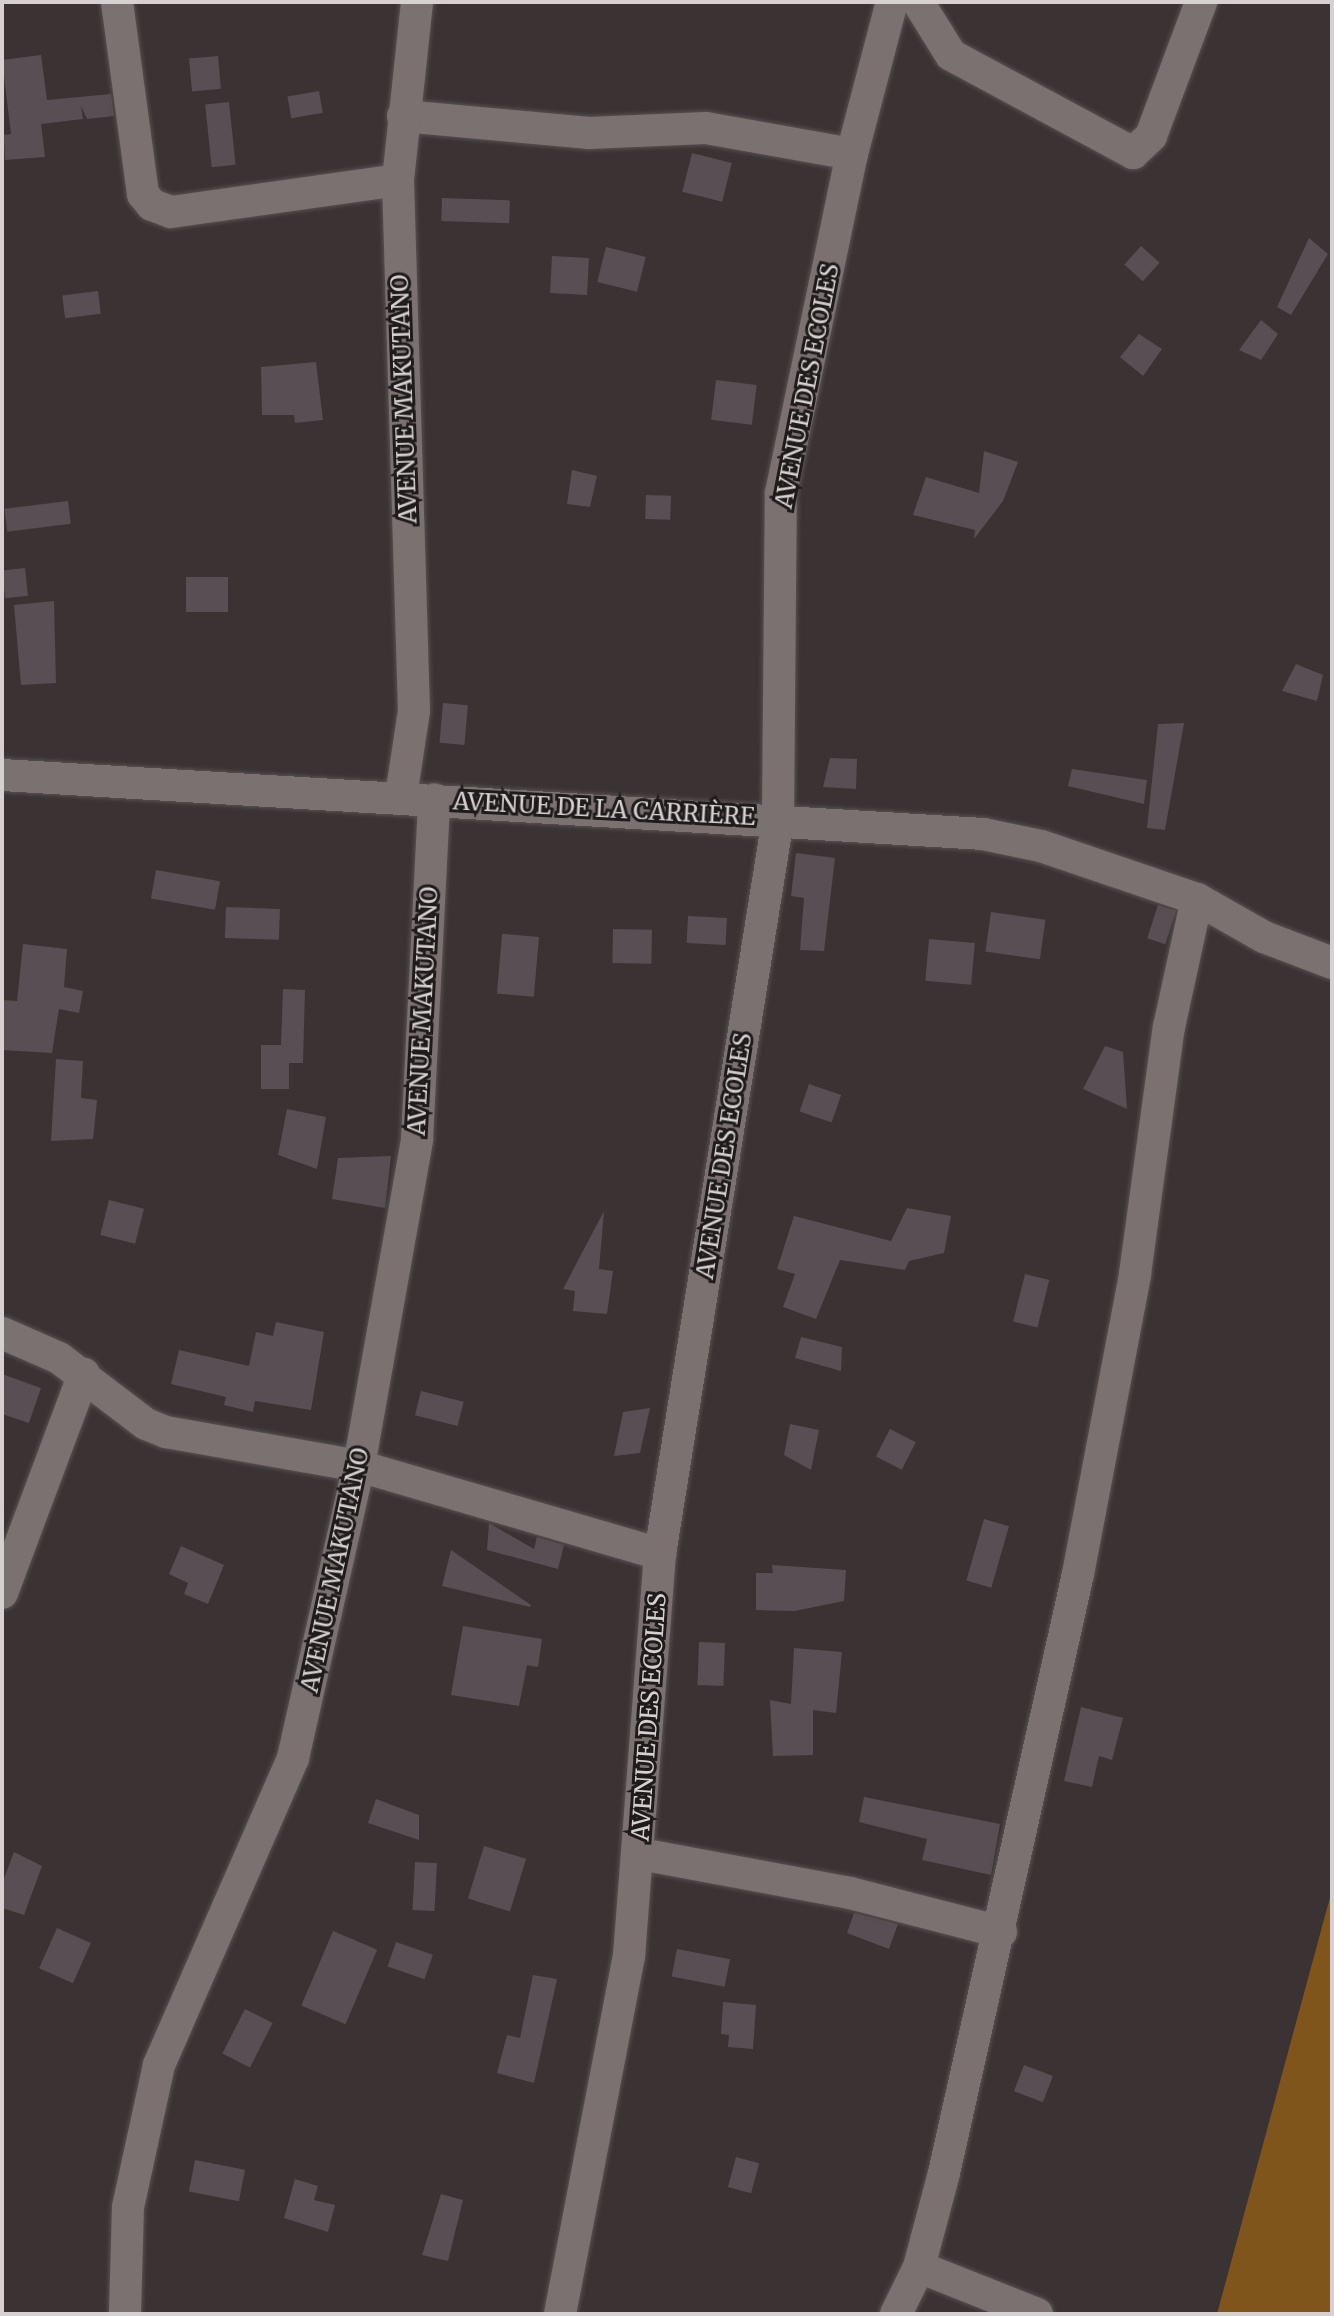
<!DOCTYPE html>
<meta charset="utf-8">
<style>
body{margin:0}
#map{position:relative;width:1334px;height:2316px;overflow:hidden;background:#3b3233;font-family:Merriweather,serif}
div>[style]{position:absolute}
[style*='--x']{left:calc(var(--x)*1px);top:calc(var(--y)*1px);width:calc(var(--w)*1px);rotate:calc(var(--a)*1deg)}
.green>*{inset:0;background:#80551b}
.building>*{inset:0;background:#574f53;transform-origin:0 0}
.roads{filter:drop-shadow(0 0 2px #585151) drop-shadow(0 0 2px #585151)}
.minor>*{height:32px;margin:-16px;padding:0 16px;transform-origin:16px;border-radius:16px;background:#7b7171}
span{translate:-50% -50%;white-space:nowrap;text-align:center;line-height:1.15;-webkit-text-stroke:6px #1f1b1b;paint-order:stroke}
.street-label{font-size:24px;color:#d6d0d1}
.frame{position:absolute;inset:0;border:4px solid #d6d0d1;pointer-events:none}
</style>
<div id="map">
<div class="green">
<i style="clip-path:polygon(1332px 1890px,1332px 2314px,1217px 2314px)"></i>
</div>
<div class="building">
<i style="clip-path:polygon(41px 55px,47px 100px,111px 94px,114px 116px,87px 119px,81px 106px,83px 119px,41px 124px,45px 157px,5px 160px,4px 135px,11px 134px,2px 60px)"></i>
<i style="left:218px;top:56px;width:33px;height:29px;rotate:85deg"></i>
<i style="left:319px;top:91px;width:22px;height:32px;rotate:80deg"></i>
<i style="left:229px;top:102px;width:63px;height:24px;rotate:84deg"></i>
<i style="left:692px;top:153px;width:41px;height:40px;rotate:14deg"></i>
<i style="left:442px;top:198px;width:68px;height:23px;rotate:2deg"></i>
<i style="clip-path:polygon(1309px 238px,1328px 254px,1291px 315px,1277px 307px)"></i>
<i style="left:1141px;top:246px;width:25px;height:25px;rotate:42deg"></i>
<i style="left:606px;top:247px;width:41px;height:36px;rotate:14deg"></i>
<i style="left:552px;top:256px;width:37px;height:37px;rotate:3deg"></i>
<i style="left:98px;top:291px;width:23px;height:36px;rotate:83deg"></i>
<i style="clip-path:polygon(1261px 320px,1278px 334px,1261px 360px,1239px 350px)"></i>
<i style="clip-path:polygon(1139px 334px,1162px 349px,1143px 376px,1120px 357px)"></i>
<i style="clip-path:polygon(316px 362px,323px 420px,295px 423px,294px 415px,262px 415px,261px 367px)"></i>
<i style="left:716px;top:380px;width:41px;height:40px;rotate:7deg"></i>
<i style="clip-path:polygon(984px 451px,1018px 462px,1003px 501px,974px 539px,975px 530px,913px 515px,926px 477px,979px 493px)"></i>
<i style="clip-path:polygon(572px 470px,597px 476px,590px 507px,567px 504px)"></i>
<i style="left:646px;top:495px;width:25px;height:24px;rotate:2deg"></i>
<i style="left:68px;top:501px;width:23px;height:64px;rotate:83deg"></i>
<i style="left:25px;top:568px;width:28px;height:23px;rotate:84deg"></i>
<i style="left:186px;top:577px;width:42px;height:35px"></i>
<i style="clip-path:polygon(54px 601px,56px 683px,21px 685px,14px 605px)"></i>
<i style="clip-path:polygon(1296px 664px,1323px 675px,1317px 701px,1282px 691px)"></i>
<i style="left:443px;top:703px;width:25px;height:40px;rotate:5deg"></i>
<i style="clip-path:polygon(1184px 723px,1165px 830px,1147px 828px,1158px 724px)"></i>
<i style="clip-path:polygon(830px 758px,857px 759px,856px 789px,823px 787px)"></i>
<i style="clip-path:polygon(1072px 769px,1147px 780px,1144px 804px,1068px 786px)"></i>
<i style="clip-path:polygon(796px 853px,835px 858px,824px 951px,800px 950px,804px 898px,791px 896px)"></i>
<i style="left:156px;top:870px;width:65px;height:29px;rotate:10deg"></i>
<i style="left:1158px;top:905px;width:19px;height:35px;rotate:18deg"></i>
<i style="left:226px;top:907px;width:54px;height:31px;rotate:2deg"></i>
<i style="left:991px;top:912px;width:55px;height:40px;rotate:8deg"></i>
<i style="left:688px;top:916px;width:39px;height:27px;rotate:3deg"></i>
<i style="left:613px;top:929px;width:39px;height:34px;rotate:1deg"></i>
<i style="left:539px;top:937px;width:60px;height:37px;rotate:95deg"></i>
<i style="left:929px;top:939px;width:46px;height:42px;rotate:5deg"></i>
<i style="clip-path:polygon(23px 944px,67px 949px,64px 987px,83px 991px,79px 1013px,59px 1009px,52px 1053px,2px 1050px,2px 1000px,17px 1001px)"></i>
<i style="clip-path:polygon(283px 989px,305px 990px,303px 1063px,289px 1063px,289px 1089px,261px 1089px,261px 1045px,281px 1045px)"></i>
<i style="clip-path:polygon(1105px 1046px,1123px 1052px,1127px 1109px,1083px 1089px)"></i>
<i style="clip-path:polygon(56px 1059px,83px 1061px,81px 1098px,97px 1100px,93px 1139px,51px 1141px)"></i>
<i style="left:809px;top:1084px;width:34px;height:29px;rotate:19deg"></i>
<i style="clip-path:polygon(287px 1109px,326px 1117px,317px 1169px,278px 1155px)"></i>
<i style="clip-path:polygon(391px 1156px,385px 1208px,332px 1199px,338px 1158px)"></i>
<i style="left:109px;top:1200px;width:36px;height:36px;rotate:14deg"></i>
<i style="clip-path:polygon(907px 1208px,951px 1216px,944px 1253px,909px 1261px,905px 1270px,840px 1260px,816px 1319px,783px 1307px,795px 1274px,777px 1269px,794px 1216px,891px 1241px)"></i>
<i style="clip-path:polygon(604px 1211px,599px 1269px,613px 1271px,607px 1314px,573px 1311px,575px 1291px,563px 1289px)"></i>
<i style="left:1025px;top:1274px;width:25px;height:49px;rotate:14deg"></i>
<i style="clip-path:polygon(276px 1322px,324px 1332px,311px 1410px,255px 1401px,253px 1412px,224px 1405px,226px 1397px,171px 1384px,179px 1350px,249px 1366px,256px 1332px,273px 1336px)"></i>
<i style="clip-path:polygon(801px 1337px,842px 1347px,841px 1371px,795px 1358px)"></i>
<i style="clip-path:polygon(2px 1374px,41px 1388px,29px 1423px,2px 1414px)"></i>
<i style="left:421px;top:1391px;width:44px;height:25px;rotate:14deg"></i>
<i style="clip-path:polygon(650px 1408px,640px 1453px,614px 1456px,623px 1412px)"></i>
<i style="clip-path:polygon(790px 1424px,819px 1430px,811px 1470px,784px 1455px)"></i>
<i style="left:890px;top:1429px;width:29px;height:31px;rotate:27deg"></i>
<i style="left:984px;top:1519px;width:26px;height:64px;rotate:16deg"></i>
<i style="clip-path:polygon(489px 1523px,534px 1549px,537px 1537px,564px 1545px,558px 1569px,487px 1550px)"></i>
<i style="clip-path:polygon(181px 1546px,224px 1565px,208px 1604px,184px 1594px,188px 1583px,169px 1574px)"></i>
<i style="clip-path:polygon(451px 1550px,531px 1605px,530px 1607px,442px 1586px)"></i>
<i style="clip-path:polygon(772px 1565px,846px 1570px,844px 1601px,795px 1611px,756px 1610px,756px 1573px,773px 1573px)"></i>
<i style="clip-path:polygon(463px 1626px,542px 1639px,538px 1667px,527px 1665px,519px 1706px,451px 1695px)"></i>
<i style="left:699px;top:1642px;width:26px;height:43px;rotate:2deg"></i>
<i style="clip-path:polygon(794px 1648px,842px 1652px,836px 1713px,813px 1710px,813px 1755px,773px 1756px,770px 1700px,791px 1704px)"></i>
<i style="clip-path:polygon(1081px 1707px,1123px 1718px,1112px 1760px,1099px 1756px,1092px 1787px,1064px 1781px)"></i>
<i style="clip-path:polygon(864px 1797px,1000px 1824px,991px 1875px,922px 1860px,927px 1839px,859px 1822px)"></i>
<i style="clip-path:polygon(376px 1799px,419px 1815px,419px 1840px,368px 1823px)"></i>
<i style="left:484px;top:1846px;width:44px;height:55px;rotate:17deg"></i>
<i style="clip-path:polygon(14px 1852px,42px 1866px,24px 1915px,2px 1908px,2px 1884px)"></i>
<i style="left:415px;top:1862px;width:22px;height:48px;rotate:3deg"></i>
<i style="clip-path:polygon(854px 1913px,898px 1924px,889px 1949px,847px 1933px)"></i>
<i style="left:57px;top:1928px;width:37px;height:44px;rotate:24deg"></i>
<i style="left:333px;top:1931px;width:48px;height:81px;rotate:23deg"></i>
<i style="left:396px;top:1942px;width:39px;height:26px;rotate:19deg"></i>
<i style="left:677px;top:1949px;width:54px;height:28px;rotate:11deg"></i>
<i style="clip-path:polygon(533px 1975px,557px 1979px,534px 2083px,497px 2073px,507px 2035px,520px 2038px)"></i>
<i style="clip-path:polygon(723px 2002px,756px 2005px,753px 2049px,728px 2047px,729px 2035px,721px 2034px)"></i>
<i style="left:245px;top:2009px;width:31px;height:50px;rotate:27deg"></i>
<i style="left:1024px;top:2065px;width:31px;height:28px;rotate:21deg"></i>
<i style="left:736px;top:2157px;width:24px;height:31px;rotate:15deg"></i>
<i style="left:195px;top:2160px;width:51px;height:32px;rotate:11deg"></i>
<i style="clip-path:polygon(295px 2179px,318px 2186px,314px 2200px,335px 2205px,328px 2232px,284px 2218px)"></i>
<i style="clip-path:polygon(441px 2194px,463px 2200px,448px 2261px,422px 2255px)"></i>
</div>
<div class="roads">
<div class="minor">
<i style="--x:117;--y:2;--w:194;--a:82.3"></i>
<i style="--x:143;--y:194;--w:14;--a:51"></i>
<i style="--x:152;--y:205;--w:20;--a:20"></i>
<i style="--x:171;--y:212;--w:229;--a:-8"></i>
<i style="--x:918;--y:2;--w:62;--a:58.1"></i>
<i style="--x:951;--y:55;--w:207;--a:28.3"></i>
<i style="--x:1133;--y:153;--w:25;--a:-43"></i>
<i style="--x:1151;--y:136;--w:143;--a:-69.5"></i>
<i style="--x:403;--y:116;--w:187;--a:5.2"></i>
<i style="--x:589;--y:133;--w:117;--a:-2.4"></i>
<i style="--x:706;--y:128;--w:148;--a:10.1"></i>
<i style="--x:2;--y:775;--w:983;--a:3.44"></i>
<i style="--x:983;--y:834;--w:59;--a:11.7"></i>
<i style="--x:1041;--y:846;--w:165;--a:18.8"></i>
<i style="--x:1197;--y:899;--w:77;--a:29.6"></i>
<i style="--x:1264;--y:937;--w:73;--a:20.9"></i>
<i style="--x:401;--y:796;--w:86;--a:-81.3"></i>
<i style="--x:414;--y:711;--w:531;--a:-91.73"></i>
<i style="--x:398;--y:180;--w:179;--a:-83.9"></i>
<i style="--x:2;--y:1333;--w:62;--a:23.7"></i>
<i style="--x:59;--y:1358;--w:109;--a:37.2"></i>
<i style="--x:146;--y:1424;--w:22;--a:22"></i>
<i style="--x:166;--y:1432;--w:196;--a:10"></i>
<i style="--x:359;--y:1466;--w:314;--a:16.3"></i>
<i style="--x:2;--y:1593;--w:234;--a:-69.5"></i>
<i style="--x:640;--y:1854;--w:214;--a:10.5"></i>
<i style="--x:850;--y:1893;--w:156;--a:14.5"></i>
<i style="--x:919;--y:2267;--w:127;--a:21.7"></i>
<i style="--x:125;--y:2314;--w:107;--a:-88.4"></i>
<i style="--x:128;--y:2207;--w:145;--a:-77.7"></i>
<i style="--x:159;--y:2065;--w:335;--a:-66.4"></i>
<i style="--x:293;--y:1758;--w:299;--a:-77.3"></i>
<i style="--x:359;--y:1466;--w:332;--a:-79.9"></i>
<i style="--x:417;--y:1139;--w:340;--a:-87.1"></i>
<i style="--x:560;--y:2314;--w:365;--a:-79.1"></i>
<i style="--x:629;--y:1956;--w:403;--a:-85.6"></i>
<i style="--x:660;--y:1554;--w:744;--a:-80.88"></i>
<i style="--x:778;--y:819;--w:326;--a:-89.5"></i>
<i style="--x:781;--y:493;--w:346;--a:-78.2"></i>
<i style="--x:852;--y:154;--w:157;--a:-75.3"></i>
<i style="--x:896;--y:2314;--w:52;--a:-63.9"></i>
<i style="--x:919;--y:2267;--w:97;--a:-75.1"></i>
<i style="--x:944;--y:2173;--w:614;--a:-77.39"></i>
<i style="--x:1078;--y:1574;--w:305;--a:-79.2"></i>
<i style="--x:1135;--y:1274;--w:249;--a:-82.2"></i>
<i style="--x:1169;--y:1027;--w:131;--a:-77.7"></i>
</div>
</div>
<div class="street-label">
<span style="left:807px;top:386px;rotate:-79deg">AVENUE DES ECOLES</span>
<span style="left:404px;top:399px;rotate:-92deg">AVENUE MAKUTANO</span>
<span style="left:604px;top:809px;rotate:3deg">AVENUE DE LA CARRIÈRE</span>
<span style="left:423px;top:1011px;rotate:-87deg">AVENUE MAKUTANO</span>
<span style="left:724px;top:1156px;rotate:-81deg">AVENUE DES ECOLES</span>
<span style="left:335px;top:1570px;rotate:-78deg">AVENUE MAKUTANO</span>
<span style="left:649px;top:1717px;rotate:-86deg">AVENUE DES ECOLES</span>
</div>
<div class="frame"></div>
</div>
